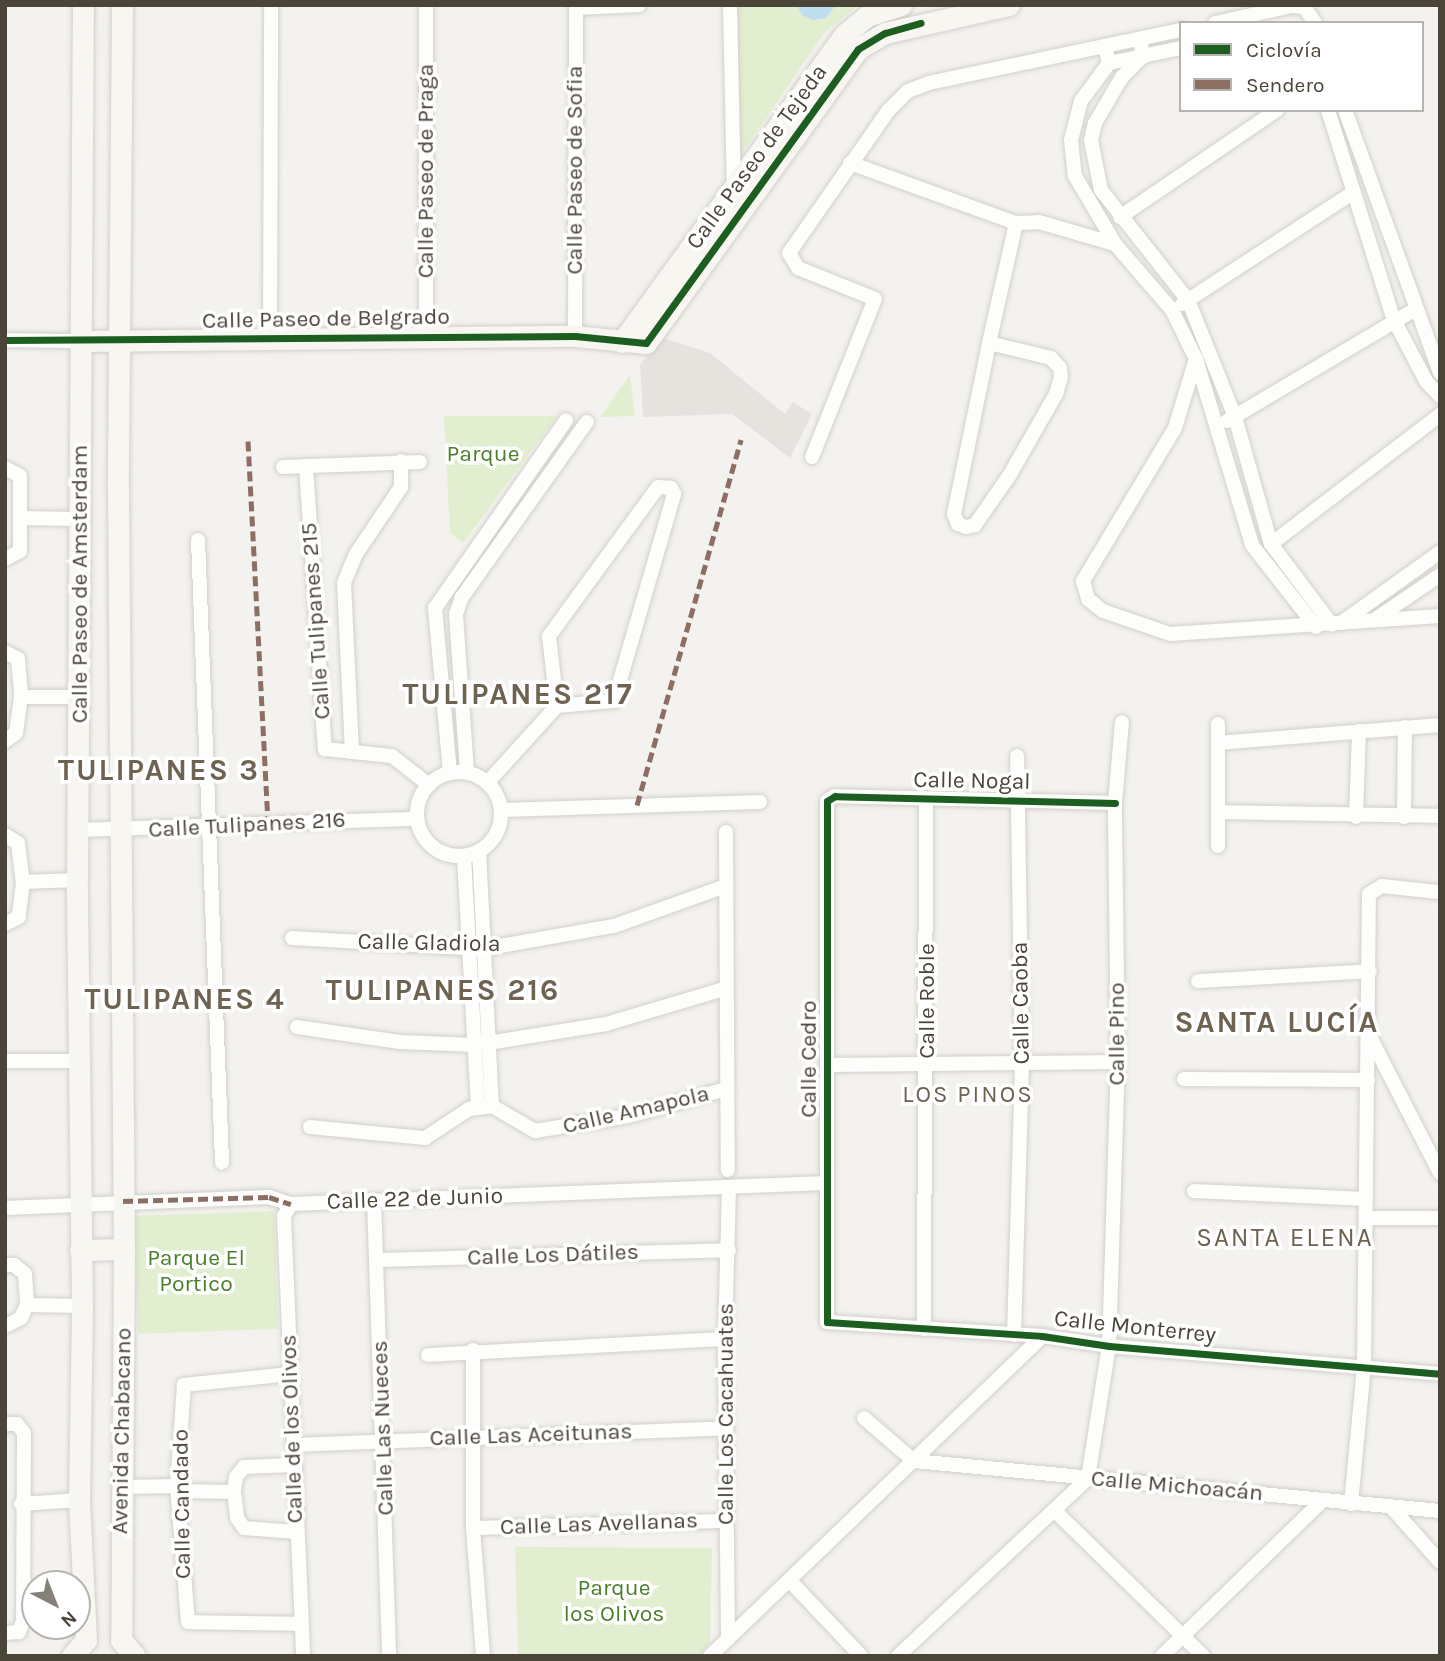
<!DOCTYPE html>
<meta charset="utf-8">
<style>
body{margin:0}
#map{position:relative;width:1445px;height:1661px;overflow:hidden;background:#f4f2ee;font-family:Karla,sans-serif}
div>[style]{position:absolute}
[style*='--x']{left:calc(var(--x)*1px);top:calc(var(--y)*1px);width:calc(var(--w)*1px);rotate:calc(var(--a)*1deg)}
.green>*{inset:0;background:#e1eecf;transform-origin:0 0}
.parking>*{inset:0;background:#e6e3df}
.water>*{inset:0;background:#c0ddf1}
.roads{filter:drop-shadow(0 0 2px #d2d0cb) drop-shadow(0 0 2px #d2d0cb)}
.street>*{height:14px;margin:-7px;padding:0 7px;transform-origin:7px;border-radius:7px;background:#fdfdfc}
.street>.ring{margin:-7px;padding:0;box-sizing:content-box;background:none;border:14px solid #fdfdfc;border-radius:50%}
.secondary>*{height:21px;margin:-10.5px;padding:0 10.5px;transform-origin:10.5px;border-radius:10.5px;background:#f7f6f1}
.quiet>*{height:5px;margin-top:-2.5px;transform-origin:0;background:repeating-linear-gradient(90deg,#8d6e63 0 10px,transparent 0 15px)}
.cycleway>*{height:7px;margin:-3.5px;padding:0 3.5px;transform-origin:3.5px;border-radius:3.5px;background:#1b5e20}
span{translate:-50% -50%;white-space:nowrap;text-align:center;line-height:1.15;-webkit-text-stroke:7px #fff;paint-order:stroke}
.street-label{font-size:23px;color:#4b4439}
.park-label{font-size:23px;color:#4a7f2a}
.neighbourhood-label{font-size:24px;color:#6e6250;letter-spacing:2px}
.quarter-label{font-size:26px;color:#6e6250;letter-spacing:2px}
.district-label{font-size:30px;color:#6e6250;font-weight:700;letter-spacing:2px}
.frame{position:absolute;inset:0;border:7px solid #4b4439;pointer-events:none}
.legend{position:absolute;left:1179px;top:21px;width:245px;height:91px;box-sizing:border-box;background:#fff;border:2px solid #b7b4b0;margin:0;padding:9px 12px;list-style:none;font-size:21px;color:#4b4439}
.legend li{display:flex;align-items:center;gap:14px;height:35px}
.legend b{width:35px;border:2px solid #b7b4b0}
.north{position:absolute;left:21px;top:1570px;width:70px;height:70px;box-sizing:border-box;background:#fff;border:2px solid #b7b4b0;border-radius:50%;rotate:138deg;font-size:19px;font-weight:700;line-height:28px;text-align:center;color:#4b4439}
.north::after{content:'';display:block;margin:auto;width:24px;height:32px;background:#868178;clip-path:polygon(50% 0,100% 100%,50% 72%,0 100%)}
</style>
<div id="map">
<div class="green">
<i style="clip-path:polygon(735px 5px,858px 5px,824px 33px,736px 162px)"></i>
<i style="clip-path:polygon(630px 375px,635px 416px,600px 417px)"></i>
<i style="clip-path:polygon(444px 416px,557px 416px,463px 543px,450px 533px)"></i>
<i style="left:274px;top:1211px;width:118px;height:140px;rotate:88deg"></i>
<i style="clip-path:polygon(515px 1547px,712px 1548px,710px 1643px,699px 1656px,518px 1656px)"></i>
</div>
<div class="parking">
<i style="clip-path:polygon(660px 337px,710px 353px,785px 414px,793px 402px,812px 414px,790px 458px,732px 414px,643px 417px,640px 365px)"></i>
</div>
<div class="water">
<i style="clip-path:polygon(797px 5px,836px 5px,826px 18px,813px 20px,802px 15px)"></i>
</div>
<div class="roads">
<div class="street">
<i style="--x:730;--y:5;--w:184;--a:88.8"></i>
<i style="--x:576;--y:8;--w:63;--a:-2.7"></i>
<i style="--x:1215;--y:23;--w:79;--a:-12.4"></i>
<i style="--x:1292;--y:6;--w:12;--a:5"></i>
<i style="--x:1304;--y:7;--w:19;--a:55"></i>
<i style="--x:1140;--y:39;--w:17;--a:80"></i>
<i style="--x:1143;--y:56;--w:30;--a:135"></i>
<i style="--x:1122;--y:77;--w:53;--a:120.4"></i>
<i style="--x:1095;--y:123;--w:17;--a:103"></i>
<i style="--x:1091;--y:140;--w:51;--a:78.7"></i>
<i style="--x:1101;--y:190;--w:140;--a:51.7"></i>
<i style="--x:1188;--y:300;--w:126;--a:68.1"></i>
<i style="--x:1235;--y:417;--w:132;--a:74.2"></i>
<i style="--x:1271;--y:544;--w:101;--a:53"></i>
<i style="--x:1105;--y:46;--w:17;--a:77"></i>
<i style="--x:1109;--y:63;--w:47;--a:126.4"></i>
<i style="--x:1081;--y:101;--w:40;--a:104.4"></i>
<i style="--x:1071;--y:140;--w:36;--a:84"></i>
<i style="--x:1075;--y:176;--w:79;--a:59.5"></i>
<i style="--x:1115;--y:244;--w:87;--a:49.2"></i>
<i style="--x:1172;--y:310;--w:55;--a:63.9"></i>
<i style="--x:1196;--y:359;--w:194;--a:73.2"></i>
<i style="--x:1252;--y:545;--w:104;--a:52"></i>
<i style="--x:1109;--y:63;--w:74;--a:-11.8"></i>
<i style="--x:1328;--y:110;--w:220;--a:72.6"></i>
<i style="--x:1394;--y:320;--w:69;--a:62.3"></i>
<i style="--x:1426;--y:381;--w:21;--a:47"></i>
<i style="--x:1345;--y:110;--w:280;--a:70.1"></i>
<i style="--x:850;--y:163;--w:177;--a:19.9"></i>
<i style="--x:1016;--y:223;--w:23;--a:-2"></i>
<i style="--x:1039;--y:222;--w:79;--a:16.1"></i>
<i style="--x:1120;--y:217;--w:190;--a:-34.3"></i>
<i style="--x:1182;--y:304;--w:205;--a:-33.1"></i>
<i style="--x:270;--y:336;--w:331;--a:-89.8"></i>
<i style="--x:426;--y:336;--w:331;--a:-90"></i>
<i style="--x:575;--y:336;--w:331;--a:-89.8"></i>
<i style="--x:5;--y:340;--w:76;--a:0.8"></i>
<i style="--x:989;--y:343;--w:64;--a:13.6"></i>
<i style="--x:1051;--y:358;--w:13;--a:48"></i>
<i style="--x:1060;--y:368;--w:9;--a:84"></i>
<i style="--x:1061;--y:377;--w:18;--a:106"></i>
<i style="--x:1056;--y:394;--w:95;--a:119.8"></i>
<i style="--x:1009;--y:476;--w:60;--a:124.8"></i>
<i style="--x:975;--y:525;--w:9;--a:167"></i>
<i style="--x:966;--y:527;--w:9;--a:-159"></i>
<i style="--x:958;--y:524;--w:11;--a:-112"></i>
<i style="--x:954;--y:514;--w:175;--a:-78.4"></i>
<i style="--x:989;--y:343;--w:123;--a:-77.3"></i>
<i style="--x:1195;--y:362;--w:69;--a:106.9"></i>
<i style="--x:1175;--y:428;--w:179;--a:121"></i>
<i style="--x:1083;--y:581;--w:19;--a:74"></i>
<i style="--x:1088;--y:599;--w:19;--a:39"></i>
<i style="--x:1103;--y:611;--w:71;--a:18.9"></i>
<i style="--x:1170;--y:634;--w:271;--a:-3.8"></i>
<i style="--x:1227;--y:421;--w:217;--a:-30.7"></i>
<i style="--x:812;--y:457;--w:170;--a:-68.3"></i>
<i style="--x:875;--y:299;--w:83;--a:-158.1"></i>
<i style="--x:798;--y:268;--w:17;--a:-121"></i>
<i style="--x:789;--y:253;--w:173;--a:-55.1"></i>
<i style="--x:888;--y:111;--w:28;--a:-45"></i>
<i style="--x:908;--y:91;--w:22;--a:-21"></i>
<i style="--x:929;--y:83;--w:258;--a:-11.9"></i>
<i style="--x:306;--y:466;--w:284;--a:86.2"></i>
<i style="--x:325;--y:749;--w:67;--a:6"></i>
<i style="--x:392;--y:756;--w:47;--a:38.1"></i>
<i style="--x:283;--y:467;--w:137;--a:-2.1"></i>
<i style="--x:5;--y:468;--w:17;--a:28"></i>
<i style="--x:20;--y:476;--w:75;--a:90"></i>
<i style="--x:20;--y:551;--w:17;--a:152"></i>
<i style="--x:20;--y:518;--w:60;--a:1"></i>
<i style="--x:198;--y:540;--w:623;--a:87.79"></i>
<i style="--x:1271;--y:544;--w:213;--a:-37.4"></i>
<i style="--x:1374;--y:620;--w:80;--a:-34.3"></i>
<i style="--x:1341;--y:623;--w:122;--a:-35.6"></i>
<i style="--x:5;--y:652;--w:15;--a:28"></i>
<i style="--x:18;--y:659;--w:38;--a:85"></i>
<i style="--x:21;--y:697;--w:36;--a:98"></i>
<i style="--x:16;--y:733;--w:14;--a:144"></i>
<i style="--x:21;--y:697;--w:59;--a:0"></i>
<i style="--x:1218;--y:724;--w:122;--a:90"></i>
<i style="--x:1218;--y:743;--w:223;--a:-4.6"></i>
<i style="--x:352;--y:752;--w:169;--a:-92.7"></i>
<i style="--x:344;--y:583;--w:31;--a:-68"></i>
<i style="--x:356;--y:554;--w:81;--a:-56.1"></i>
<i style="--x:401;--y:487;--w:26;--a:-90"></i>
<i style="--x:467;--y:772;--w:158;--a:-94"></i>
<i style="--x:456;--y:614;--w:18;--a:-71"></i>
<i style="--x:462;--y:597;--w:215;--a:-54.5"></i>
<i class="ring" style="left:417px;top:772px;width:70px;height:70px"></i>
<i style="--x:450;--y:773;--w:166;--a:-95.2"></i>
<i style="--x:435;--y:608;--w:229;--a:-55.1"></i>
<i style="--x:487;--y:783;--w:104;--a:-47.7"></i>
<i style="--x:557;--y:706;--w:57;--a:-5"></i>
<i style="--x:614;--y:701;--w:216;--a:-73.8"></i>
<i style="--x:674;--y:494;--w:7;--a:-117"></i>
<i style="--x:671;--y:488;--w:13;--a:-176"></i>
<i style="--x:658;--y:487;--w:185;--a:126.2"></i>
<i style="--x:549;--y:636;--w:70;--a:83.5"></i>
<i style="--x:1115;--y:803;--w:280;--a:-178.6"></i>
<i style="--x:835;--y:796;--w:9;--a:148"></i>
<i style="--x:827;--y:801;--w:521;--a:90"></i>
<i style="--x:827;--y:1322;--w:215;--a:3.7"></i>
<i style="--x:1042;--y:1336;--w:68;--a:8.5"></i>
<i style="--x:1109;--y:1346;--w:332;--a:4.8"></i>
<i style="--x:502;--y:810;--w:258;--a:-1.8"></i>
<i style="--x:1219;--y:812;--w:221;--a:1"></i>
<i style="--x:1356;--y:817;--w:86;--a:-88"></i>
<i style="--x:1404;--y:817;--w:90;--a:-89.4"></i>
<i style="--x:78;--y:830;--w:339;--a:-1.9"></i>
<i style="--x:726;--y:832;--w:338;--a:89.7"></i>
<i style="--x:5;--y:835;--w:15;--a:32"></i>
<i style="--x:18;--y:843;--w:39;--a:83"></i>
<i style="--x:23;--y:882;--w:35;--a:97"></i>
<i style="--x:19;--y:917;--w:16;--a:153"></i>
<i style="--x:479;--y:851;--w:255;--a:87.1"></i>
<i style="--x:464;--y:857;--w:250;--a:86.8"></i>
<i style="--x:23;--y:882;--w:54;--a:-2.1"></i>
<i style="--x:292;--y:938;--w:191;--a:3.3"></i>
<i style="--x:483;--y:949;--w:133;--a:-10"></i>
<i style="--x:614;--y:926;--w:119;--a:-19.7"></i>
<i style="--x:1198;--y:981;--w:172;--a:-3.3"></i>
<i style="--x:297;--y:1027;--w:104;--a:8.3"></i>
<i style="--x:400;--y:1042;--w:75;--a:2.3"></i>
<i style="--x:475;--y:1045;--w:133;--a:-9.1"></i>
<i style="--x:606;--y:1024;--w:123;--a:-16.5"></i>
<i style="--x:1370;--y:1037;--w:153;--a:62.8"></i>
<i style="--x:5;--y:1061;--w:73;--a:0"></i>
<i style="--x:830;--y:1065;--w:288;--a:-0.6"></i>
<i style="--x:1184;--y:1079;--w:184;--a:0.3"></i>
<i style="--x:310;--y:1127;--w:116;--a:5.5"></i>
<i style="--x:425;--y:1138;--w:53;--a:-33.4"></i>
<i style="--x:469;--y:1109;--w:23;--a:-7"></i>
<i style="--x:492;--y:1106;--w:50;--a:30.2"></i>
<i style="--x:535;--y:1131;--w:94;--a:-9.2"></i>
<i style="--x:628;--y:1116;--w:103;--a:-15.3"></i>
<i style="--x:1194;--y:1191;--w:172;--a:2.7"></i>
<i style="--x:374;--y:1200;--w:456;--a:88.1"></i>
<i style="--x:291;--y:1204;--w:14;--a:120"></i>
<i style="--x:284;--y:1216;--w:440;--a:87.5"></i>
<i style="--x:5;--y:1208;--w:264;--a:-2.4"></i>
<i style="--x:269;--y:1197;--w:23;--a:18"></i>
<i style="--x:291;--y:1204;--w:535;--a:-2.25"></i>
<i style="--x:1366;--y:1218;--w:74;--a:0"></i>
<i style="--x:377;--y:1260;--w:352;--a:-1.6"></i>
<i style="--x:5;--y:1265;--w:9;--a:0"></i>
<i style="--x:14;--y:1265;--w:14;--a:39"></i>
<i style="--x:25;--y:1274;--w:31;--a:86"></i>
<i style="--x:27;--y:1305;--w:14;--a:115"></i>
<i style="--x:21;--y:1318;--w:18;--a:153"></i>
<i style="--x:27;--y:1305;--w:55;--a:1"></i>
<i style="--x:924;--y:1329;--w:530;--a:-89.78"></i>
<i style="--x:1014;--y:1335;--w:271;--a:-88.3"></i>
<i style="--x:1022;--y:1064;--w:308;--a:-90.9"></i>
<i style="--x:473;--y:1350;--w:178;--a:90"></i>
<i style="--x:473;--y:1528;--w:128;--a:85.5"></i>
<i style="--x:428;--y:1355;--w:297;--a:-3.1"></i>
<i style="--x:290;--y:1374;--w:107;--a:174.1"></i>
<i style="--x:184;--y:1385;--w:101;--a:94"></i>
<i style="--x:177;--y:1486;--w:136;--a:85.4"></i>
<i style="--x:188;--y:1622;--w:113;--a:1"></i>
<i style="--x:864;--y:1418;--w:66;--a:40.7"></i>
<i style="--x:914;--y:1461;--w:528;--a:5.43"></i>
<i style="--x:5;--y:1424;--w:12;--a:0"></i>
<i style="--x:17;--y:1424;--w:11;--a:52"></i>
<i style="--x:24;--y:1433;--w:188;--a:90.3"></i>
<i style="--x:23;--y:1621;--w:12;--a:110"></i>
<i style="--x:19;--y:1632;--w:14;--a:176"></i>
<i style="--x:293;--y:1445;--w:434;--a:-2.2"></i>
<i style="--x:294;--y:1465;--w:50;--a:177.7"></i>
<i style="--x:244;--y:1467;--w:13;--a:129"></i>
<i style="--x:236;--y:1477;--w:15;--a:98"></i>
<i style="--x:234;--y:1492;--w:26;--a:83"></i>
<i style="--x:237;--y:1518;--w:12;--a:55"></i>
<i style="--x:244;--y:1528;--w:52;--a:4.4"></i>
<i style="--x:1088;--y:1478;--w:134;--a:-81"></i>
<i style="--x:1109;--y:1346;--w:284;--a:-88.2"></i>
<i style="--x:1118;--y:1062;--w:259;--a:-90.7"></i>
<i style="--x:1115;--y:803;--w:81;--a:-85.1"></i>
<i style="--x:120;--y:1487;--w:57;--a:-1"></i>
<i style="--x:180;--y:1491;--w:54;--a:1.1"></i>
<i style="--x:21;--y:1504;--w:58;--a:-3.9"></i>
<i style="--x:1351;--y:1504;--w:138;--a:-84.6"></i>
<i style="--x:1364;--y:1367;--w:473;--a:-89.4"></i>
<i style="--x:1369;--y:894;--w:15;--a:-32"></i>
<i style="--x:1382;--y:886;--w:56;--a:6.1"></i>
<i style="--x:1393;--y:1509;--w:71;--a:48.4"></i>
<i style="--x:1055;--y:1511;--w:207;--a:44.4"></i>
<i style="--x:473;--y:1528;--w:252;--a:-1.6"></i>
<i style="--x:790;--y:1581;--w:103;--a:46.6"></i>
<i style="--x:728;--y:1639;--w:300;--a:-90.6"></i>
<i style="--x:725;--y:1339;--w:149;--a:-88.5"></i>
<i style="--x:710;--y:1656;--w:461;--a:-43.9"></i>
<i style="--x:898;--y:1656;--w:260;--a:-43.1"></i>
<i style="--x:1162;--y:1656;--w:224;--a:-44.1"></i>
</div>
<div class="secondary">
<i style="--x:122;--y:5;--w:484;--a:90.5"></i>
<i style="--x:118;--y:489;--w:760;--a:89.55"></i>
<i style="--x:124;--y:1249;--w:391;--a:90.4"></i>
<i style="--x:121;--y:1640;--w:21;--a:49"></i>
<i style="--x:81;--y:341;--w:494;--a:-0.6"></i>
<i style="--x:575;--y:336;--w:71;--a:5.6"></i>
<i style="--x:646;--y:343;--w:362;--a:-54.2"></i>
<i style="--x:858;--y:49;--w:31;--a:-31"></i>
<i style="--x:885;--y:33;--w:127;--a:-12.7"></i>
<i style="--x:622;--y:342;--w:380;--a:-54.1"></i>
<i style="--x:845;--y:34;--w:28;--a:-39"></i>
<i style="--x:867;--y:16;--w:36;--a:-18"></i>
<i style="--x:80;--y:1250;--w:44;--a:-1.3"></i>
<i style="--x:72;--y:1656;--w:21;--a:-49"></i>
<i style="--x:86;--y:1640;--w:140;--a:-92.9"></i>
<i style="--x:79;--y:1500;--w:194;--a:-89.1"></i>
<i style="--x:82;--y:1306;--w:426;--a:-90.7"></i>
<i style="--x:77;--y:880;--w:875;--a:-89.61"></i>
</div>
</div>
<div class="quiet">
<i style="--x:248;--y:441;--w:383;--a:87"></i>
<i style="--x:637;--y:805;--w:380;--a:-74.1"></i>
<i style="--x:123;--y:1201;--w:146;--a:-1.6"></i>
<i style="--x:269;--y:1197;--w:23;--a:18"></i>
</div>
<div class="cycleway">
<i style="--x:5;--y:340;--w:570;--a:-0.4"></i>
<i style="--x:575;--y:336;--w:71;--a:5.6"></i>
<i style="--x:646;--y:343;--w:362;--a:-54.2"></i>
<i style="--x:858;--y:49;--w:31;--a:-31"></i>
<i style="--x:885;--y:33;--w:37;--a:-16"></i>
<i style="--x:1115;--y:803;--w:280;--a:-178.6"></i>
<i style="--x:835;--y:796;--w:9;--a:148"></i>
<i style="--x:827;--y:801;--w:521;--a:90"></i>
<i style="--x:827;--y:1322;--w:215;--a:3.7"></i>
<i style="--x:1042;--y:1336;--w:68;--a:8.5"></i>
<i style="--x:1109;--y:1346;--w:332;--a:4.8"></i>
</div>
<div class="street-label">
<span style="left:757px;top:157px;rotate:-54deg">Calle Paseo de Tejeda</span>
<span style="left:575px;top:170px;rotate:-90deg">Calle Paseo de Sofia</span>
<span style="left:426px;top:171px;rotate:-90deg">Calle Paseo de Praga</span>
<span style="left:326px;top:319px;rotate:-1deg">Calle Paseo de Belgrado</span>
<span style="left:80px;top:584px;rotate:-90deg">Calle Paseo de Amsterdam</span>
<span style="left:316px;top:621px;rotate:-94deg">Calle Tulipanes 215</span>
<span style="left:972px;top:781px;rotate:1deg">Calle Nogal</span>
<span style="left:247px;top:825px;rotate:-3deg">Calle Tulipanes 216</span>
<span style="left:429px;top:943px;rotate:1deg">Calle Gladiola</span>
<span style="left:927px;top:1001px;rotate:-90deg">Calle Roble</span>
<span style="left:1021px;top:1003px;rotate:-91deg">Calle Caoba</span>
<span style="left:1117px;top:1034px;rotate:-90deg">Calle Pino</span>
<span style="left:809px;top:1059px;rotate:-90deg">Calle Cedro</span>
<span style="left:636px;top:1110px;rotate:-13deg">Calle Amapola</span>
<span style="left:415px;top:1199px;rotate:-2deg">Calle 22 de Junio</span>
<span style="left:553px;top:1255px;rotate:-2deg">Calle Los Dátiles</span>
<span style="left:1135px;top:1327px;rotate:6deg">Calle Monterrey</span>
<span style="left:726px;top:1414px;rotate:-90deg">Calle Los Cacahuates</span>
<span style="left:383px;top:1428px;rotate:-92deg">Calle Las Nueces</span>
<span style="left:292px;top:1429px;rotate:-92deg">Calle de los Olivos</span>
<span style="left:122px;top:1431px;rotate:-89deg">Avenida Chabacano</span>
<span style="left:531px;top:1435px;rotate:-2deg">Calle Las Aceitunas</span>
<span style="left:1177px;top:1486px;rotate:5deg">Calle Michoacán</span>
<span style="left:182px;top:1504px;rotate:-91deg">Calle Candado</span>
<span style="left:599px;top:1524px;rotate:-2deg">Calle Las Avellanas</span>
</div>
<div class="park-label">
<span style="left:483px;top:454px">Parque</span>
<span style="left:196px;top:1271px">Parque El<br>Portico</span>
<span style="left:614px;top:1601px">Parque<br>los Olivos</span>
</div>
<div class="neighbourhood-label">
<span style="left:968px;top:1095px">LOS PINOS</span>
</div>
<div class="quarter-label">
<span style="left:1285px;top:1238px">SANTA ELENA</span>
</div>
<div class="district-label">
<span style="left:518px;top:694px">TULIPANES 217</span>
<span style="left:159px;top:770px">TULIPANES 3</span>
<span style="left:443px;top:990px">TULIPANES 216</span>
<span style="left:185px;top:999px">TULIPANES 4</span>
<span style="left:1277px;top:1022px">SANTA LUCÍA</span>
</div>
<div class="frame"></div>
<ul class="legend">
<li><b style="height:9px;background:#1b5e20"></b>Ciclovía</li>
<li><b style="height:9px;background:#8d6e63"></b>Sendero</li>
</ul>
<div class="north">N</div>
</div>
